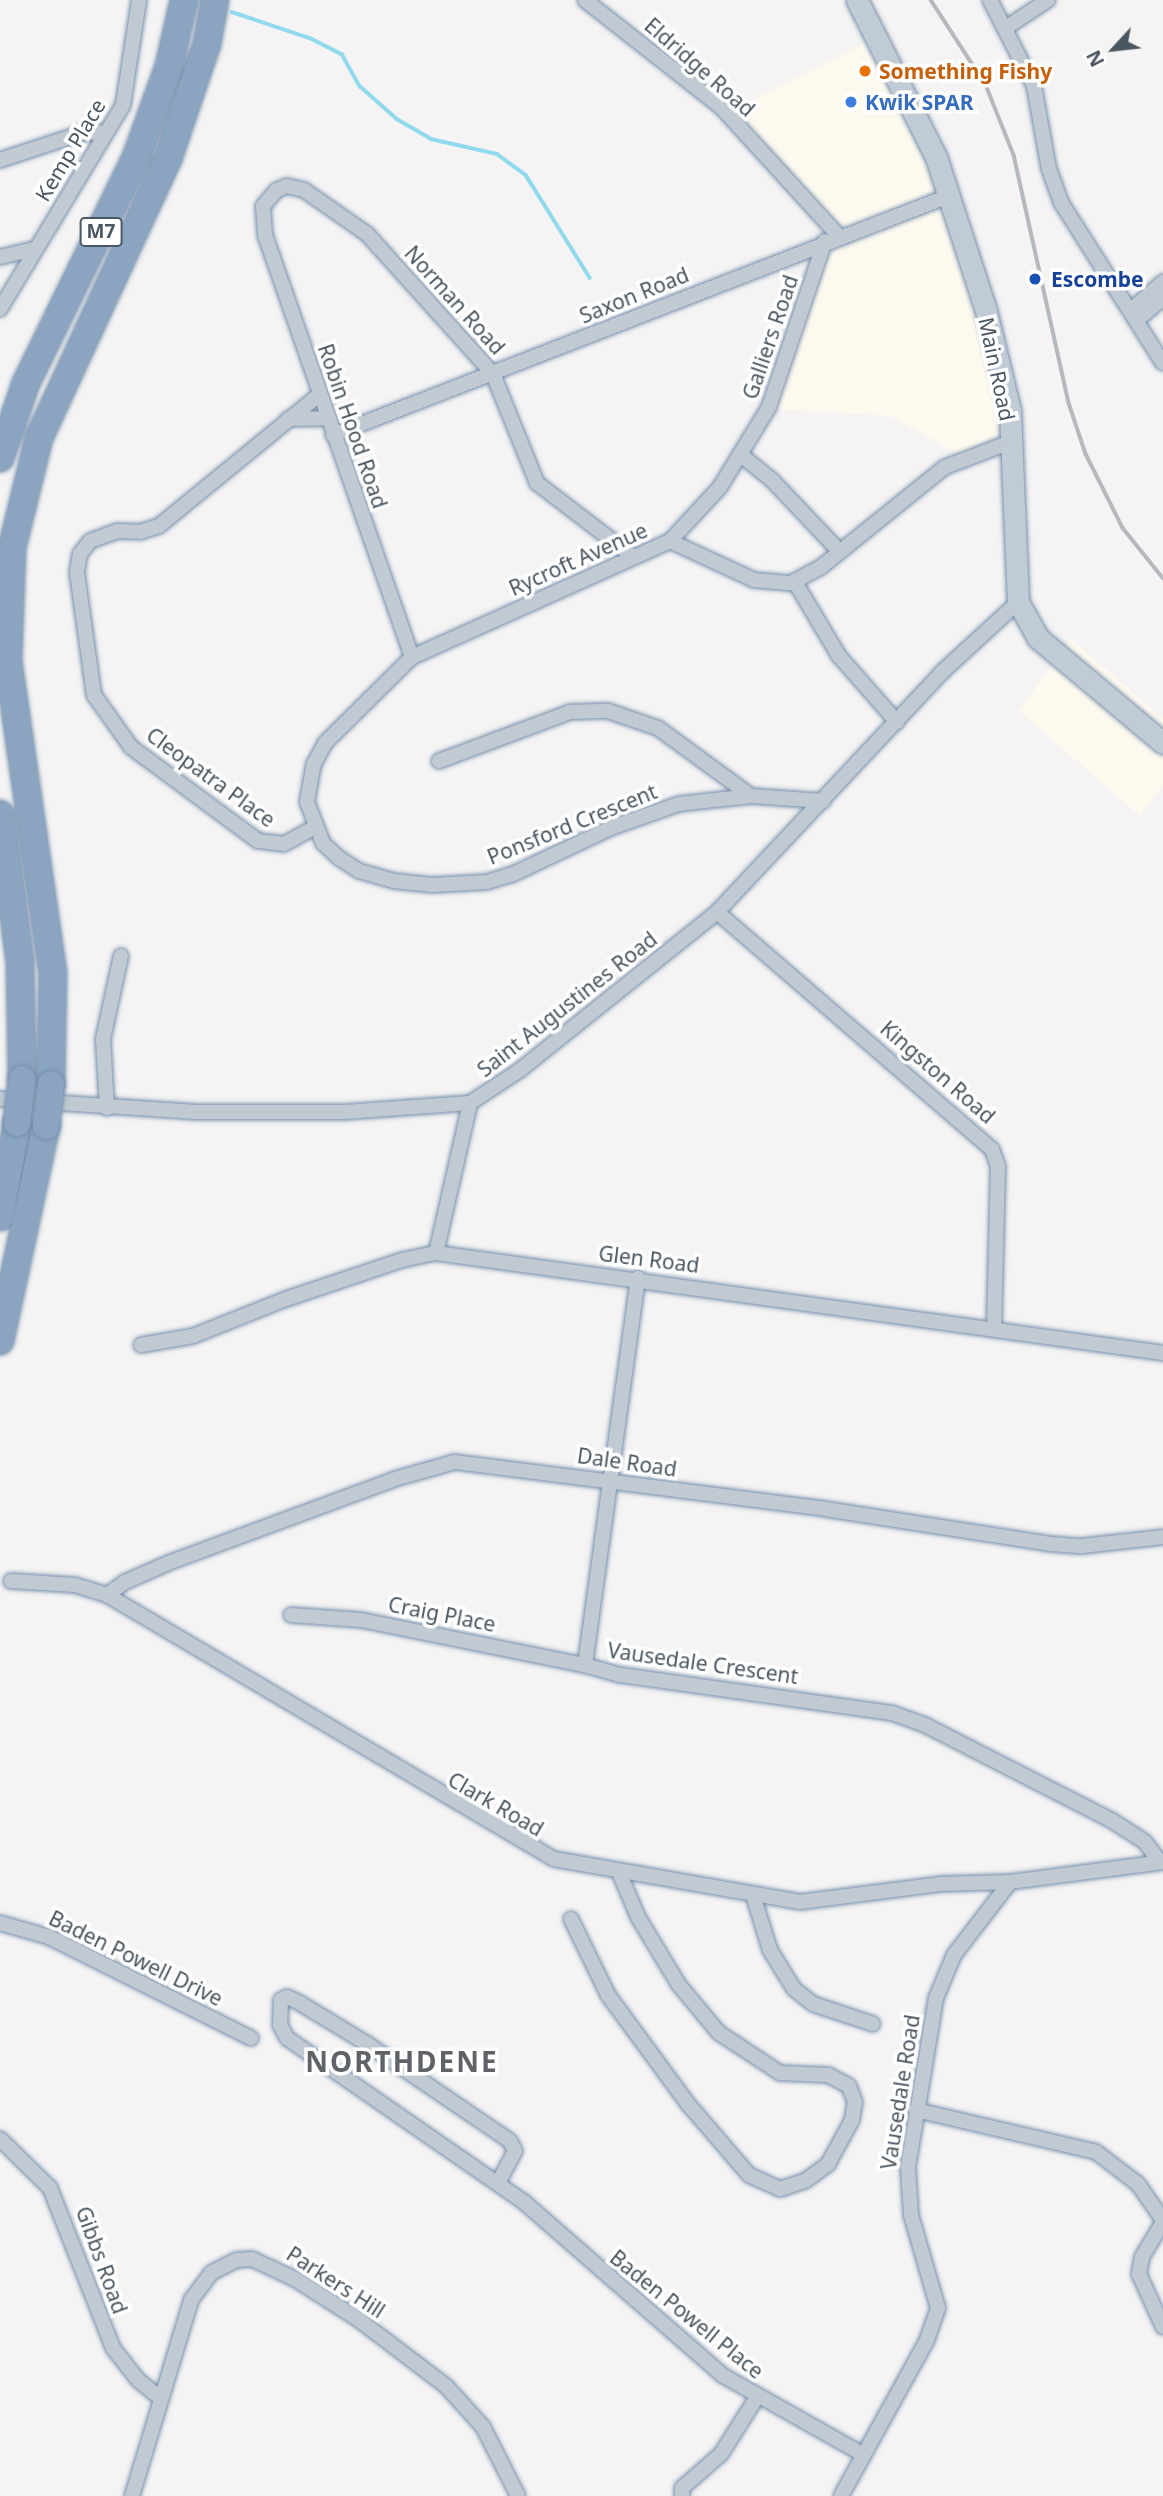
<!DOCTYPE html>
<style>
body{margin:0}
#map{position:relative;width:1163px;height:2496px;overflow:hidden;background:#f5f3f3;font-family:"Noto Sans",sans-serif}
div>[style]{position:absolute}
[style*='--x']{left:calc(var(--x)*1px);top:calc(var(--y)*1px);width:calc(var(--w)*1px);rotate:calc(var(--a)*1deg)}
.commercial>*{inset:0;background:#fdf9ef}
.stream>*{height:3.5px;margin:-1.75px;padding:0 1.75px;transform-origin:1.75px;border-radius:1.75px;background:#90daee}
.roads{filter:drop-shadow(0 0 2px #7690ad) drop-shadow(0 0 2px #7690ad)}
.minor>*{height:14px;margin:-7px;padding:0 7px;transform-origin:7px;border-radius:7px;background:#c1cad2}
.secondary>*{height:21px;margin:-10.5px;padding:0 10.5px;transform-origin:10.5px;border-radius:10.5px;background:#c1cbd6}
.motorway>*{height:26px;margin:-13px;padding:0 13px;transform-origin:13px;border-radius:13px;background:#8ba5c1}
.rail>*{height:3.5px;margin:-1.75px;padding:0 1.75px;transform-origin:1.75px;border-radius:1.75px;background:#b5b8bd}
.bridges{filter:drop-shadow(0 0 2px #7690ad) drop-shadow(0 0 2px #7690ad)}
.motorway-bridge>*{height:26px;margin:-13px;padding:0 13px;transform-origin:13px;border-radius:13px;background:#8ba5c1}
.dots>*{width:19px;height:19px;translate:-50% -50%;box-sizing:border-box;border:4px solid #fff;border-radius:50%}
span{translate:-50% -50%;white-space:nowrap;text-align:center;line-height:1.15;-webkit-text-stroke:7px #fff;paint-order:stroke}
.shield-label span{padding:2px 5px;background:#fff;border:2px solid;border-radius:5px;-webkit-text-stroke-width:0}
.shield-label{font-size:19px;color:#4a5661;font-weight:700}
.street-label{font-size:21px;color:#4a5661}
.food-label{font-size:21px;color:#c56008;font-weight:700}
.left{translate:0 -50%;text-align:left}
.shop-label{font-size:21px;color:#366cbe;font-weight:700}
.transit-label{font-size:21px;color:#164399;font-weight:700}
.district-label{font-size:28px;color:#5f6368;font-weight:700;letter-spacing:2px}
.north{position:absolute;left:1079px;top:14px;width:70px;height:70px;-webkit-text-stroke:5px #fff;paint-order:stroke;rotate:243deg;font-size:19px;font-weight:700;line-height:28px;text-align:center;color:#4a5661}
.north::after{content:'';display:block;margin:auto;width:24px;height:32px;background:#4a5661;clip-path:polygon(50% 0,100% 100%,50% 72%,0 100%)}
</style>
<div id="map">
<div class="commercial">
<i style="clip-path:polygon(868px 41px,945px 206px,1005px 410px,999px 434px,959px 454px,890px 416px,776px 409px,832px 244px,734px 110px)"></i>
<i style="clip-path:polygon(1071px 639px,1163px 719px,1163px 785px,1140px 816px,1019px 711px)"></i>
</div>
<div class="stream">
<i style="--x:232;--y:12;--w:84;--a:18.6"></i>
<i style="--x:312;--y:39;--w:34;--a:27"></i>
<i style="--x:342;--y:54;--w:37;--a:61"></i>
<i style="--x:360;--y:86;--w:50;--a:41.7"></i>
<i style="--x:397;--y:119;--w:39;--a:30"></i>
<i style="--x:431;--y:139;--w:68;--a:12.8"></i>
<i style="--x:497;--y:154;--w:36;--a:36"></i>
<i style="--x:526;--y:175;--w:121;--a:58.1"></i>
</div>
<div class="roads">
<div class="minor">
<i style="--x:585;--y:0;--w:173;--a:38.2"></i>
<i style="--x:721;--y:107;--w:173;--a:47.6"></i>
<i style="--x:990;--y:0;--w:97;--a:62.9"></i>
<i style="--x:1034;--y:86;--w:84;--a:79.8"></i>
<i style="--x:1049;--y:169;--w:37;--a:70"></i>
<i style="--x:1062;--y:204;--w:188;--a:57.6"></i>
<i style="--x:1007;--y:27;--w:49;--a:-33.4"></i>
<i style="--x:0;--y:160;--w:86;--a:-18.2"></i>
<i style="--x:82;--y:133;--w:23;--a:-2"></i>
<i style="--x:0;--y:257;--w:36;--a:-13"></i>
<i style="--x:0;--y:309;--w:238;--a:-58.9"></i>
<i style="--x:123;--y:105;--w:106;--a:-81.3"></i>
<i style="--x:1131;--y:310;--w:43;--a:-41.2"></i>
<i style="--x:1137;--y:320;--w:34;--a:-40"></i>
<i style="--x:288;--y:419;--w:39;--a:-1"></i>
<i style="--x:333;--y:435;--w:663;--a:-21.22"></i>
<i style="--x:741;--y:455;--w:38;--a:39"></i>
<i style="--x:771;--y:479;--w:99;--a:46.6"></i>
<i style="--x:670;--y:541;--w:74;--a:-47.2"></i>
<i style="--x:720;--y:487;--w:94;--a:-58.5"></i>
<i style="--x:769;--y:407;--w:175;--a:-71.4"></i>
<i style="--x:795;--y:582;--w:86;--a:59.3"></i>
<i style="--x:839;--y:656;--w:88;--a:48.7"></i>
<i style="--x:412;--y:657;--w:447;--a:-109.2"></i>
<i style="--x:265;--y:235;--w:29;--a:-94"></i>
<i style="--x:263;--y:206;--w:21;--a:-49"></i>
<i style="--x:277;--y:190;--w:11;--a:-22"></i>
<i style="--x:287;--y:186;--w:17;--a:13"></i>
<i style="--x:304;--y:190;--w:77;--a:34.9"></i>
<i style="--x:367;--y:234;--w:188;--a:48"></i>
<i style="--x:493;--y:374;--w:118;--a:68"></i>
<i style="--x:537;--y:483;--w:120;--a:37.5"></i>
<i style="--x:439;--y:761;--w:140;--a:-20.5"></i>
<i style="--x:570;--y:712;--w:38;--a:-2"></i>
<i style="--x:608;--y:711;--w:53;--a:18.8"></i>
<i style="--x:658;--y:728;--w:115;--a:36.2"></i>
<i style="--x:823;--y:801;--w:72;--a:-176"></i>
<i style="--x:751;--y:796;--w:72;--a:173.7"></i>
<i style="--x:679;--y:804;--w:70;--a:160.8"></i>
<i style="--x:613;--y:827;--w:110;--a:154.8"></i>
<i style="--x:513;--y:874;--w:27;--a:163"></i>
<i style="--x:487;--y:882;--w:55;--a:176.9"></i>
<i style="--x:432;--y:885;--w:38;--a:-174"></i>
<i style="--x:394;--y:881;--w:36;--a:-164"></i>
<i style="--x:359;--y:871;--w:24;--a:-147"></i>
<i style="--x:339;--y:858;--w:22;--a:-137"></i>
<i style="--x:323;--y:843;--w:44;--a:-111.3"></i>
<i style="--x:307;--y:802;--w:39;--a:-80"></i>
<i style="--x:314;--y:764;--w:24;--a:-62"></i>
<i style="--x:325;--y:743;--w:122;--a:-44.7"></i>
<i style="--x:412;--y:657;--w:283;--a:-24.2"></i>
<i style="--x:670;--y:541;--w:93;--a:24.9"></i>
<i style="--x:754;--y:580;--w:37;--a:5"></i>
<i style="--x:791;--y:583;--w:34;--a:-28"></i>
<i style="--x:821;--y:567;--w:159;--a:-38.9"></i>
<i style="--x:945;--y:467;--w:70;--a:-21"></i>
<i style="--x:315;--y:827;--w:35;--a:151"></i>
<i style="--x:284;--y:844;--w:26;--a:-173"></i>
<i style="--x:258;--y:841;--w:158;--a:-143.5"></i>
<i style="--x:131;--y:747;--w:64;--a:-125.4"></i>
<i style="--x:94;--y:695;--w:124;--a:-97.9"></i>
<i style="--x:77;--y:572;--w:18;--a:-81"></i>
<i style="--x:80;--y:554;--w:16;--a:-52"></i>
<i style="--x:90;--y:541;--w:29;--a:-20"></i>
<i style="--x:117;--y:531;--w:23;--a:2"></i>
<i style="--x:140;--y:532;--w:20;--a:-18"></i>
<i style="--x:159;--y:526;--w:207;--a:-39.3"></i>
<i style="--x:717;--y:912;--w:363;--a:40.8"></i>
<i style="--x:992;--y:1149;--w:18;--a:71"></i>
<i style="--x:998;--y:1166;--w:162;--a:91.4"></i>
<i style="--x:0;--y:1099;--w:194;--a:3.8"></i>
<i style="--x:194;--y:1112;--w:151;--a:0"></i>
<i style="--x:345;--y:1112;--w:125;--a:-4.1"></i>
<i style="--x:470;--y:1103;--w:60;--a:-33.4"></i>
<i style="--x:520;--y:1070;--w:253;--a:-38.7"></i>
<i style="--x:717;--y:912;--w:329;--a:-46.8"></i>
<i style="--x:942;--y:672;--w:103;--a:-42.6"></i>
<i style="--x:107;--y:1108;--w:69;--a:-93.3"></i>
<i style="--x:103;--y:1039;--w:85;--a:-77.8"></i>
<i style="--x:436;--y:1253;--w:154;--a:-77.2"></i>
<i style="--x:638;--y:1278;--w:391;--a:97.8"></i>
<i style="--x:585;--y:1665;--w:37;--a:16"></i>
<i style="--x:621;--y:1675;--w:274;--a:8"></i>
<i style="--x:892;--y:1713;--w:37;--a:20"></i>
<i style="--x:927;--y:1726;--w:207;--a:27.1"></i>
<i style="--x:1111;--y:1820;--w:40;--a:32.9"></i>
<i style="--x:1145;--y:1842;--w:25;--a:53"></i>
<i style="--x:141;--y:1345;--w:53;--a:-9.8"></i>
<i style="--x:193;--y:1336;--w:100;--a:-21.7"></i>
<i style="--x:286;--y:1299;--w:122;--a:-18.6"></i>
<i style="--x:402;--y:1260;--w:35;--a:-12"></i>
<i style="--x:436;--y:1253;--w:734;--a:7.83"></i>
<i style="--x:11;--y:1581;--w:64;--a:3.6"></i>
<i style="--x:75;--y:1585;--w:34;--a:17"></i>
<i style="--x:107;--y:1595;--w:519;--a:30.57"></i>
<i style="--x:554;--y:1859;--w:250;--a:9.9"></i>
<i style="--x:800;--y:1902;--w:141;--a:-7.3"></i>
<i style="--x:940;--y:1884;--w:70;--a:-1.6"></i>
<i style="--x:107;--y:1595;--w:22;--a:-36"></i>
<i style="--x:125;--y:1582;--w:47;--a:-23.8"></i>
<i style="--x:168;--y:1563;--w:245;--a:-20.3"></i>
<i style="--x:398;--y:1478;--w:59;--a:-15.7"></i>
<i style="--x:455;--y:1462;--w:373;--a:7.2"></i>
<i style="--x:825;--y:1509;--w:228;--a:8.8"></i>
<i style="--x:1050;--y:1544;--w:32;--a:4"></i>
<i style="--x:1082;--y:1546;--w:81;--a:-6.3"></i>
<i style="--x:291;--y:1615;--w:70;--a:4.1"></i>
<i style="--x:361;--y:1620;--w:228;--a:11.4"></i>
<i style="--x:753;--y:1895;--w:58;--a:72.8"></i>
<i style="--x:770;--y:1950;--w:46;--a:58.4"></i>
<i style="--x:794;--y:1989;--w:24;--a:38"></i>
<i style="--x:813;--y:2004;--w:63;--a:18.4"></i>
<i style="--x:571;--y:1919;--w:85;--a:64"></i>
<i style="--x:608;--y:1995;--w:135;--a:53.7"></i>
<i style="--x:688;--y:2104;--w:94;--a:49.3"></i>
<i style="--x:749;--y:2175;--w:34;--a:24"></i>
<i style="--x:780;--y:2189;--w:26;--a:-18"></i>
<i style="--x:805;--y:2181;--w:29;--a:-36"></i>
<i style="--x:828;--y:2164;--w:50;--a:-61.4"></i>
<i style="--x:852;--y:2120;--w:18;--a:-81"></i>
<i style="--x:855;--y:2102;--w:17;--a:-111"></i>
<i style="--x:849;--y:2086;--w:24;--a:-152"></i>
<i style="--x:828;--y:2075;--w:48;--a:-177.6"></i>
<i style="--x:780;--y:2073;--w:73;--a:-146.7"></i>
<i style="--x:719;--y:2033;--w:62;--a:-129.8"></i>
<i style="--x:679;--y:1985;--w:79;--a:-121.1"></i>
<i style="--x:638;--y:1917;--w:49;--a:-112.9"></i>
<i style="--x:0;--y:1923;--w:51;--a:15.9"></i>
<i style="--x:49;--y:1937;--w:226;--a:26.6"></i>
<i style="--x:916;--y:2110;--w:185;--a:13.1"></i>
<i style="--x:1096;--y:2152;--w:53;--a:37.3"></i>
<i style="--x:1138;--y:2184;--w:44;--a:55.2"></i>
<i style="--x:0;--y:2139;--w:70;--a:44.4"></i>
<i style="--x:50;--y:2188;--w:172;--a:68.5"></i>
<i style="--x:113;--y:2348;--w:41;--a:52"></i>
<i style="--x:138;--y:2380;--w:28;--a:39"></i>
<i style="--x:498;--y:2183;--w:36;--a:-62"></i>
<i style="--x:515;--y:2151;--w:11;--a:-117"></i>
<i style="--x:510;--y:2141;--w:171;--a:-145.8"></i>
<i style="--x:369;--y:2045;--w:81;--a:-148.7"></i>
<i style="--x:300;--y:2003;--w:14;--a:-155"></i>
<i style="--x:287;--y:1997;--w:7;--a:153"></i>
<i style="--x:281;--y:2000;--w:25;--a:92"></i>
<i style="--x:280;--y:2025;--w:15;--a:62"></i>
<i style="--x:287;--y:2038;--w:290;--a:34.7"></i>
<i style="--x:525;--y:2203;--w:262;--a:41.1"></i>
<i style="--x:722;--y:2375;--w:163;--a:29.4"></i>
<i style="--x:1163;--y:2222;--w:41;--a:121"></i>
<i style="--x:1142;--y:2257;--w:17;--a:100"></i>
<i style="--x:1139;--y:2274;--w:58;--a:65.6"></i>
<i style="--x:132;--y:2496;--w:205;--a:-73.2"></i>
<i style="--x:191;--y:2300;--w:34;--a:-53"></i>
<i style="--x:211;--y:2273;--w:29;--a:-27"></i>
<i style="--x:237;--y:2260;--w:15;--a:-4"></i>
<i style="--x:252;--y:2259;--w:47;--a:24.9"></i>
<i style="--x:295;--y:2279;--w:76;--a:32.6"></i>
<i style="--x:359;--y:2320;--w:109;--a:37.2"></i>
<i style="--x:446;--y:2386;--w:55;--a:47.9"></i>
<i style="--x:483;--y:2427;--w:77;--a:63.1"></i>
<i style="--x:682;--y:2496;--w:8;--a:-90"></i>
<i style="--x:682;--y:2488;--w:52;--a:-41.1"></i>
<i style="--x:721;--y:2454;--w:67;--a:-57.7"></i>
<i style="--x:841;--y:2496;--w:178;--a:-61.1"></i>
<i style="--x:927;--y:2340;--w:34;--a:-71"></i>
<i style="--x:938;--y:2308;--w:97;--a:-106.2"></i>
<i style="--x:911;--y:2215;--w:48;--a:-93.6"></i>
<i style="--x:908;--y:2167;--w:171;--a:-80.6"></i>
<i style="--x:936;--y:1998;--w:47;--a:-67.3"></i>
<i style="--x:954;--y:1955;--w:92;--a:-52.5"></i>
<i style="--x:1010;--y:1882;--w:154;--a:-7.4"></i>
</div>
<div class="secondary">
<i style="--x:857;--y:0;--w:176;--a:63.3"></i>
<i style="--x:936;--y:157;--w:162;--a:72"></i>
<i style="--x:986;--y:311;--w:103;--a:76.5"></i>
<i style="--x:1010;--y:411;--w:191;--a:87.6"></i>
<i style="--x:1018;--y:602;--w:41;--a:60.9"></i>
<i style="--x:1038;--y:638;--w:163;--a:40"></i>
</div>
<div class="motorway">
<i style="--x:0;--y:458;--w:79;--a:-70.9"></i>
<i style="--x:26;--y:383;--w:254;--a:-64"></i>
<i style="--x:137;--y:155;--w:95;--a:-70.2"></i>
<i style="--x:169;--y:66;--w:68;--a:-77.2"></i>
<i style="--x:0;--y:814;--w:149;--a:82.3"></i>
<i style="--x:20;--y:962;--w:117;--a:89"></i>
<i style="--x:51;--y:1084;--w:111;--a:-89"></i>
<i style="--x:53;--y:973;--w:314;--a:-98.2"></i>
<i style="--x:8;--y:662;--w:114;--a:-88"></i>
<i style="--x:12;--y:548;--w:113;--a:-76.2"></i>
<i style="--x:39;--y:438;--w:307;--a:-65.2"></i>
<i style="--x:168;--y:159;--w:121;--a:-71.3"></i>
<i style="--x:207;--y:44;--w:45;--a:-79.7"></i>
<i style="--x:0;--y:1217;--w:96;--a:-79.7"></i>
<i style="--x:0;--y:1341;--w:220;--a:-77.9"></i>
</div>
</div>
<div class="rail">
<i style="--x:931;--y:0;--w:101;--a:57.1"></i>
<i style="--x:986;--y:85;--w:75;--a:68.2"></i>
<i style="--x:1014;--y:155;--w:254;--a:77.5"></i>
<i style="--x:1069;--y:403;--w:54;--a:71.6"></i>
<i style="--x:1086;--y:454;--w:83;--a:63.4"></i>
<i style="--x:1123;--y:528;--w:64;--a:51.3"></i>
</div>
<div class="bridges">
<div class="motorway-bridge">
<i style="--x:17;--y:1123;--w:44;--a:-83.5"></i>
<i style="--x:46;--y:1126;--w:42;--a:-83.2"></i>
</div>
</div>
<div class="dots">
<i style="left:865px;top:71px;background:#e8710a"></i>
<i style="left:851px;top:102px;background:#3f7fe0"></i>
<i style="left:1035px;top:279px;background:#1a4fb4"></i>
</div>
<div class="shield-label">
<span style="left:101px;top:232px">M7</span>
</div>
<div class="street-label">
<span style="left:700px;top:67px;rotate:41deg">Eldridge Road</span>
<span style="left:70px;top:150px;rotate:-59deg">Kemp Place</span>
<span style="left:634px;top:295px;rotate:-22deg">Saxon Road</span>
<span style="left:455px;top:300px;rotate:48deg">Norman Road</span>
<span style="left:770px;top:337px;rotate:-71deg">Galliers Road</span>
<span style="left:997px;top:369px;rotate:78deg">Main Road</span>
<span style="left:353px;top:426px;rotate:71deg">Robin Hood Road</span>
<span style="left:578px;top:559px;rotate:-24deg">Rycroft Avenue</span>
<span style="left:211px;top:777px;rotate:36deg">Cleopatra Place</span>
<span style="left:572px;top:824px;rotate:-22deg">Ponsford Crescent</span>
<span style="left:567px;top:1004px;rotate:-38deg">Saint Augustines Road</span>
<span style="left:938px;top:1072px;rotate:41deg">Kingston Road</span>
<span style="left:649px;top:1259px;rotate:7deg">Glen Road</span>
<span style="left:627px;top:1462px;rotate:8deg">Dale Road</span>
<span style="left:442px;top:1614px;rotate:11deg">Craig Place</span>
<span style="left:703px;top:1663px;rotate:8deg">Vausedale Crescent</span>
<span style="left:496px;top:1804px;rotate:30deg">Clark Road</span>
<span style="left:136px;top:1958px;rotate:26deg">Baden Powell Drive</span>
<span style="left:900px;top:2092px;rotate:-81deg">Vausedale Road</span>
<span style="left:102px;top:2260px;rotate:70deg">Gibbs Road</span>
<span style="left:336px;top:2282px;rotate:33deg">Parkers Hill</span>
<span style="left:687px;top:2314px;rotate:39deg">Baden Powell Place</span>
</div>
<div class="food-label">
<span class="left" style="left:879px;top:71px">Something Fishy</span>
</div>
<div class="shop-label">
<span class="left" style="left:865px;top:102px">Kwik SPAR</span>
</div>
<div class="transit-label">
<span class="left" style="left:1051px;top:279px">Escombe</span>
</div>
<div class="district-label">
<span style="left:402px;top:2061px">NORTHDENE</span>
</div>
<div class="north">N</div>
</div>
